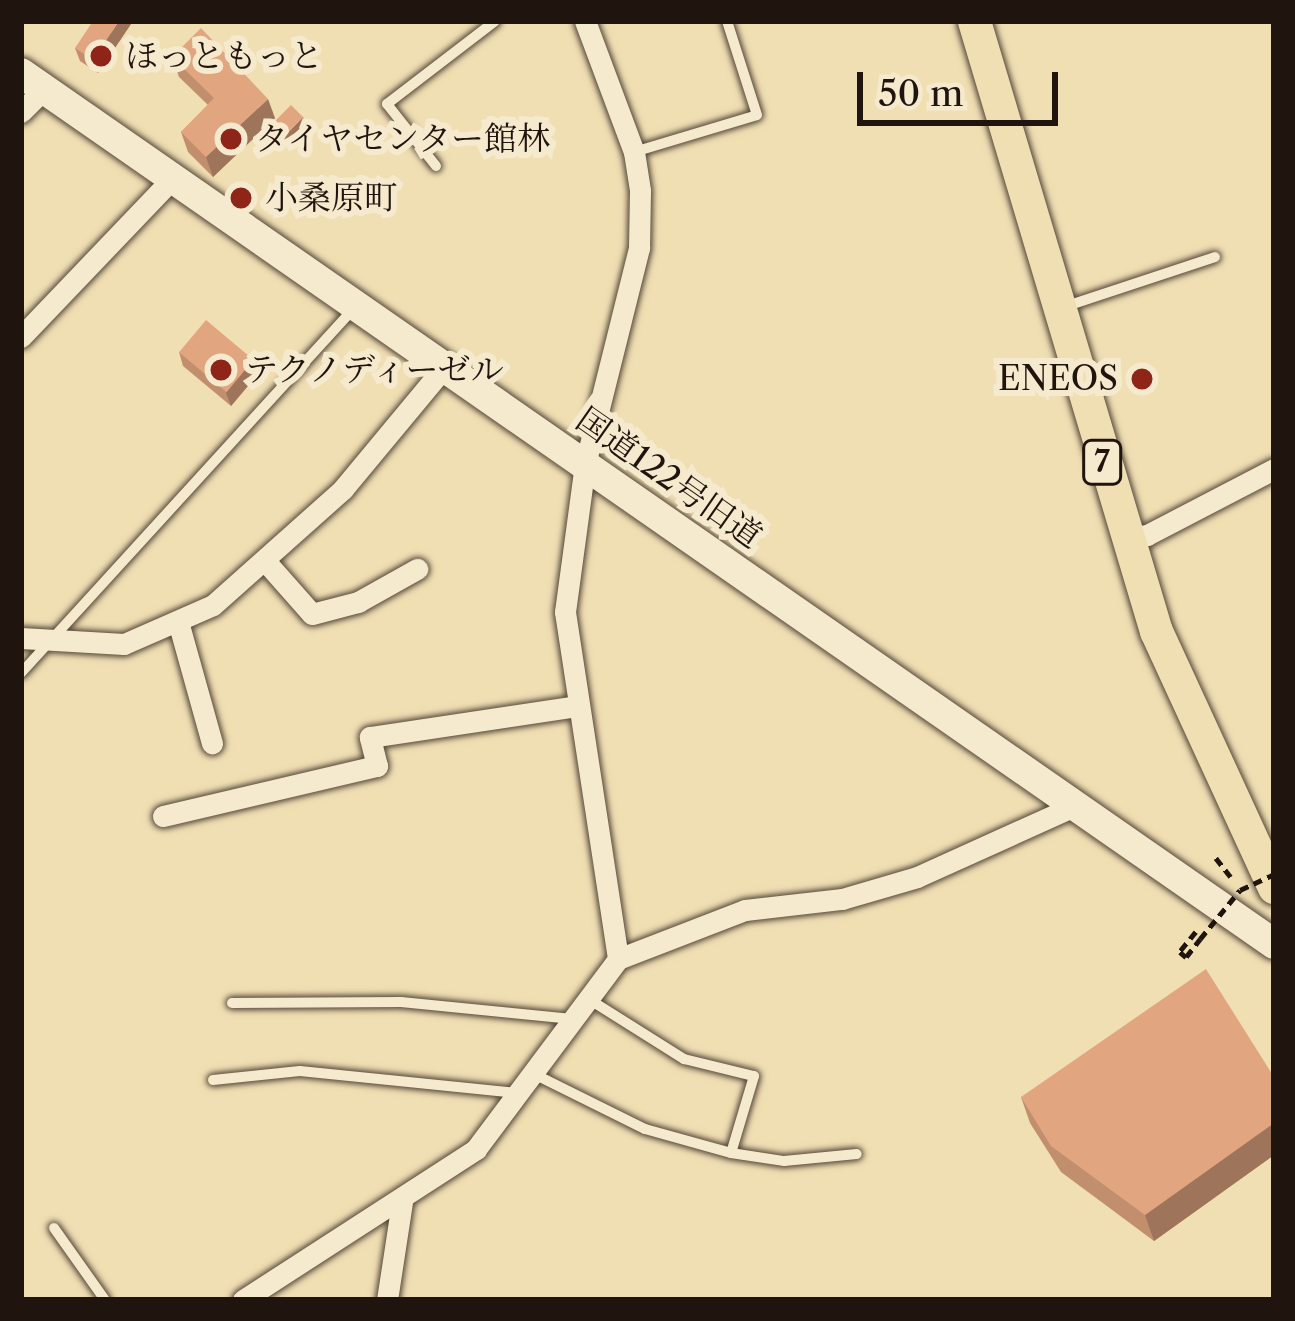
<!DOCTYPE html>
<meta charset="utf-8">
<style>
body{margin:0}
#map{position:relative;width:1295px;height:1321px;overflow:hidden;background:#f1dfb4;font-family:"Libre Caslon Text","Noto Serif JP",serif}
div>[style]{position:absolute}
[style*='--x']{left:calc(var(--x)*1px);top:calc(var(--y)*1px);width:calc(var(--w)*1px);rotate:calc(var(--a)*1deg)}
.path>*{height:4.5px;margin-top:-2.25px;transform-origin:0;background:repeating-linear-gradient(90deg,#20140e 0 9px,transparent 0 15px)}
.roads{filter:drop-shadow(0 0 3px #544738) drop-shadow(0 0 3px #544738)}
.lane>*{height:10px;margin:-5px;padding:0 5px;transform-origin:5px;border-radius:5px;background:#f6eace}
.street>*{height:21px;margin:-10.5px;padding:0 10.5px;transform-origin:10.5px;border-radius:10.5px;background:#f6eace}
.secondary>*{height:30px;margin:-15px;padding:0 15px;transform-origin:15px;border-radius:15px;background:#f6eace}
.primary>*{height:33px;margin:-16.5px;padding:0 16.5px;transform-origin:16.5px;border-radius:16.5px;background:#f1dfb4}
.path-bridge>*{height:4.5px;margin-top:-2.25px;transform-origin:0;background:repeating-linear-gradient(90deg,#20140e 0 9px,transparent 0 15px)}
.wall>*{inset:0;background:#c28f6e}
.shaded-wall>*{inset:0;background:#9e745a}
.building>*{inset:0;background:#e1a680;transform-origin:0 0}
.dots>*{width:33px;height:33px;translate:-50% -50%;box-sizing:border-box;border:6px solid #f6eace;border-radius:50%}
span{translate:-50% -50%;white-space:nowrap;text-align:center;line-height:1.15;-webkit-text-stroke:12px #f6eace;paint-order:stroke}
.shield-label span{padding:3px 9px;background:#f6eace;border:3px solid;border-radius:9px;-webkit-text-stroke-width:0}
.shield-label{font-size:30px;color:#20140e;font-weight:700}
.poi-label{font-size:33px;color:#20140e}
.left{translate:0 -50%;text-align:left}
.right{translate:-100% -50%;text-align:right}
.street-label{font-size:33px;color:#20140e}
.frame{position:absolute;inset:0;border:24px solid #20140e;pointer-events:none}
.scale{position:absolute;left:857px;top:72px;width:201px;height:54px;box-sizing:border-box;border:6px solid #20140e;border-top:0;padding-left:15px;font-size:36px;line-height:42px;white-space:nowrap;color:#20140e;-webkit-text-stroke:9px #f6eace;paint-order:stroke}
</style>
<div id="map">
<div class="path">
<i style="--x:1216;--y:858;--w:24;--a:52"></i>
<i style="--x:1196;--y:932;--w:26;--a:129"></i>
<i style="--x:1180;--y:952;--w:8;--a:40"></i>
<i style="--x:1186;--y:957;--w:23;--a:-52"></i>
</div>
<div class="roads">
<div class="lane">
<i style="--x:634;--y:152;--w:128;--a:-16.7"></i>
<i style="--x:757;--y:115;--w:99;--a:-107.7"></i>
<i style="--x:436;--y:166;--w:79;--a:-128.3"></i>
<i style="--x:387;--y:104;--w:136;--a:-37.5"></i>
<i style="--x:1064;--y:307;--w:159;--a:-18.3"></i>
<i style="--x:21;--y:673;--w:495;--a:-47.6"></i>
<i style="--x:587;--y:998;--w:115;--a:32.2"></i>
<i style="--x:684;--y:1059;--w:72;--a:13.7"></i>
<i style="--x:754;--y:1076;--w:80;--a:106.6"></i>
<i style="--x:232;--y:1003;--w:169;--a:-0.3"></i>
<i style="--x:401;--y:1002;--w:172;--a:5.7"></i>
<i style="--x:532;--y:1073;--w:126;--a:26.4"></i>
<i style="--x:645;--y:1129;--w:89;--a:15.6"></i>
<i style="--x:731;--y:1153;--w:54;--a:8.6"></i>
<i style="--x:784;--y:1161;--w:73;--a:-5.5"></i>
<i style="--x:213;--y:1080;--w:87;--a:-5.9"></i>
<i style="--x:300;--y:1071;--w:218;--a:5.8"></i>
<i style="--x:54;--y:1228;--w:88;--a:54.7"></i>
</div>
<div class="street">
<i style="--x:585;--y:21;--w:140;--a:69.5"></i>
<i style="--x:634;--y:152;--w:39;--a:81"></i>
<i style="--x:640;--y:191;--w:57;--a:91"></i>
<i style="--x:639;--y:248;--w:223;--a:104"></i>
<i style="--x:585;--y:464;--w:149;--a:97.7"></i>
<i style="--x:565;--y:612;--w:351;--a:81.3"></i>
<i style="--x:21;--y:112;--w:33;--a:-45"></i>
<i style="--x:21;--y:337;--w:220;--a:-46.3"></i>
<i style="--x:1124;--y:538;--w:23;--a:-7"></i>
<i style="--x:1147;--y:535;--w:143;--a:-27.5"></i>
<i style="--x:266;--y:562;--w:69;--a:48.5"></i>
<i style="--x:312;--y:614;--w:48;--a:-14.6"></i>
<i style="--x:358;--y:602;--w:68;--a:-29.2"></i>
<i style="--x:179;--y:625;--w:123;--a:74.4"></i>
<i style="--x:21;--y:638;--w:103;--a:3.3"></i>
<i style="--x:124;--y:644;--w:97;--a:-23.7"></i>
<i style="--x:213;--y:605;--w:174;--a:-41.7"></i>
<i style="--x:343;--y:489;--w:161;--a:-50.3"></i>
<i style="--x:163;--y:816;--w:220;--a:-13.2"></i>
<i style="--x:377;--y:766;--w:30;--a:-104"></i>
<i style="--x:370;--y:737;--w:210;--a:-8.5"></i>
<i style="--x:243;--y:1300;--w:278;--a:-32.9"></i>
<i style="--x:476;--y:1149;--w:237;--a:-53.2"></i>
<i style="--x:618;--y:959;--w:136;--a:-21.1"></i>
<i style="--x:745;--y:910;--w:98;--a:-6.5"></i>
<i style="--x:842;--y:899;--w:78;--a:-16.3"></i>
<i style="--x:917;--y:877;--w:172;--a:-24.3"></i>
<i style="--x:387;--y:1300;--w:99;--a:-81.3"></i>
</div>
<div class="secondary">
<i style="--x:21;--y:73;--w:1526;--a:34.8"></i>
</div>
<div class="primary">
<i style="--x:974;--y:21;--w:637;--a:73.39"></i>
<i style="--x:1156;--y:631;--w:282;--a:65.3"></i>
</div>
</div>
<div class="path-bridge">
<i style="--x:1200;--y:939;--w:63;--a:-50.8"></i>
<i style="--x:1240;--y:890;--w:38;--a:-25"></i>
</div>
<div class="wall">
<i style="clip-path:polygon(131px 24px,98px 73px,80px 61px,75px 48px)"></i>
<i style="clip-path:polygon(172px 57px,275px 118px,213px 177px,188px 152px,181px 132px,208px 105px,179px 77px)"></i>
<i style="clip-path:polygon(179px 352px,258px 374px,231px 406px,183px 366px)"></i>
<i style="clip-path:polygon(1274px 1077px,1274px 1155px,1154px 1241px,1061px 1172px,1030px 1123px,1021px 1097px)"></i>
</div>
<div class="shaded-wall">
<i style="clip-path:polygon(119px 21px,130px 21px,131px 24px,98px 73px,93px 60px)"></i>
<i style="clip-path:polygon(268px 99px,275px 118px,213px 177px,206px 157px)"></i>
<i style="clip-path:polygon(303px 117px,306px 124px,282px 149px,279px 142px)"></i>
<i style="clip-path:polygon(253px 360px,258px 374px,231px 406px,226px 393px)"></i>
<i style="clip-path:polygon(1274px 1123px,1274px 1155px,1154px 1241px,1145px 1215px)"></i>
</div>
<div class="building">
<i style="clip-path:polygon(93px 21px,119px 21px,93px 60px,75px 48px)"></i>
<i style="clip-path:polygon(201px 28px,268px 99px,206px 157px,181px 132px,214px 98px,172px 57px)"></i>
<i style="left:291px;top:105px;width:17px;height:35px;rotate:45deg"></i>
<i style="left:206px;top:320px;width:62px;height:42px;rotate:40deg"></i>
<i style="clip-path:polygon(1206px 969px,1274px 1077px,1274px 1123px,1145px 1215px,1051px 1146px,1021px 1097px)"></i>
</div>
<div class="dots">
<i style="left:101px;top:56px;background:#8f2418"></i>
<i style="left:231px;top:139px;background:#8f2418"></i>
<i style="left:241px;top:198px;background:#8f2418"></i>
<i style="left:221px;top:370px;background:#8f2418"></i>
<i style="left:1142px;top:379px;background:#8f2418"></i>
</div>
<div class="shield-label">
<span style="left:1102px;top:462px">7</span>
</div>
<div class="poi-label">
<span class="left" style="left:125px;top:56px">ほっともっと</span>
<span class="left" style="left:255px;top:139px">タイヤセンター館林</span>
<span class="left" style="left:265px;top:198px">小桑原町</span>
<span class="left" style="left:245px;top:370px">テクノディーゼル</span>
<span class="right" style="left:1118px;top:379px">ENEOS</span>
</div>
<div class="street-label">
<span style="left:669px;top:478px;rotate:35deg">国道122号旧道</span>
</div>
<div class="frame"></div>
<div class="scale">50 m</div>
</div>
